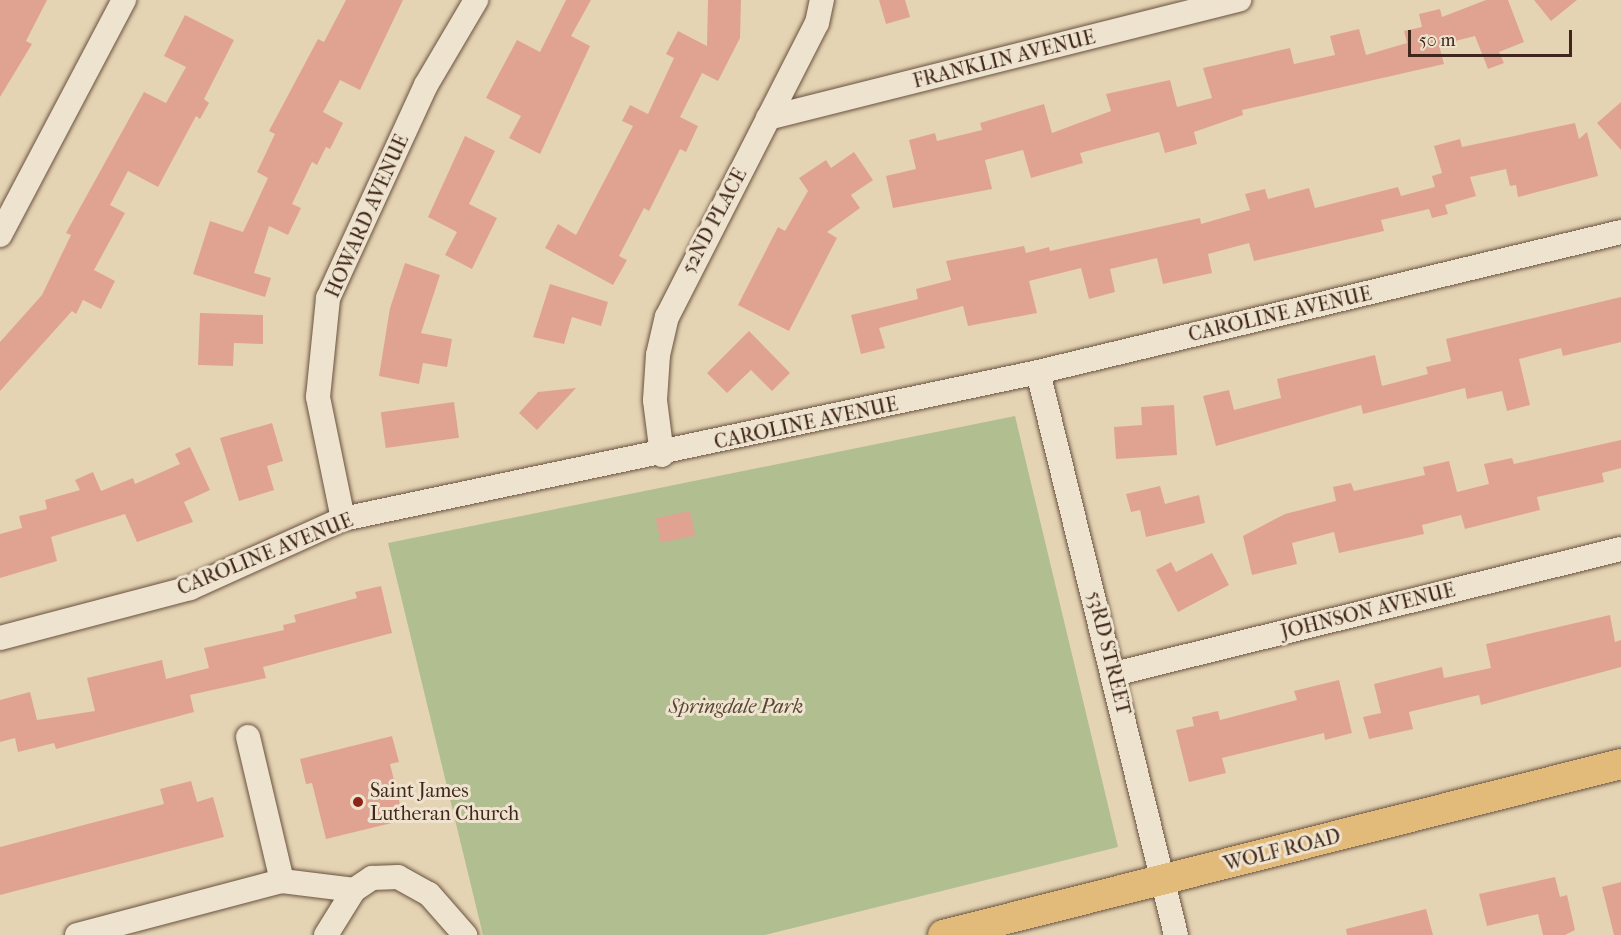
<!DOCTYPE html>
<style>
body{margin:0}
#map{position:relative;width:1621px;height:935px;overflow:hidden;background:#e5d4b3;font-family:"IM FELL French Canon",serif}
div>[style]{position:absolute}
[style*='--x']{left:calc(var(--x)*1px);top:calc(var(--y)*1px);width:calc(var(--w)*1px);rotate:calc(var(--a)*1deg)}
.green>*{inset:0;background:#b0be90}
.building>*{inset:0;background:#e0a392;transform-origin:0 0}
.roads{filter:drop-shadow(0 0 2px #6a5241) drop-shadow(0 0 2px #6a5241)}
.minor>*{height:24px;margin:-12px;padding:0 12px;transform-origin:12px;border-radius:12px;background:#eee3ce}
.major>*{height:30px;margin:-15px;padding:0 15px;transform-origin:15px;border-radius:15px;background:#e2ba7a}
.dots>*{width:16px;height:16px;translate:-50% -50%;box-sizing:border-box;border:3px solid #eee3ce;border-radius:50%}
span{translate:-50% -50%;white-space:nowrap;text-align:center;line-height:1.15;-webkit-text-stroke:6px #eee3ce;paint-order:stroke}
.street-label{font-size:20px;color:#41271b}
.park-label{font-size:20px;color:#574532;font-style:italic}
.poi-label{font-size:20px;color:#41271b}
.left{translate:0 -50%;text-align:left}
.scale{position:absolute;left:1408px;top:30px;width:164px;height:27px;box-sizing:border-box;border:3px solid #41271b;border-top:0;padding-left:8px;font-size:18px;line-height:21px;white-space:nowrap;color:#41271b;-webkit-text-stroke:4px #eee3ce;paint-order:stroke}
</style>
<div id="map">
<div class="green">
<i style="clip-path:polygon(1015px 416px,1118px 847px,765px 935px,483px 935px,388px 543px)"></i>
</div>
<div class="building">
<i style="clip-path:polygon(0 0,47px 0,26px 41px,32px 44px,0 97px)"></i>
<i style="clip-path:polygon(346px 0,403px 0,360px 90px,340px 80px,323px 112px,343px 123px,330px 149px,326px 147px,317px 165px,312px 162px,292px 204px,301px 208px,288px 235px,269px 226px,254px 273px,271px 278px,265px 297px,193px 274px,210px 221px,243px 232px,268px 178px,257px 172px,275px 134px,269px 131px,318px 39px,324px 42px)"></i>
<i style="clip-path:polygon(566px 0,591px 0,571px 36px,590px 46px,540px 154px,509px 138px,521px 116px,486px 98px,517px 40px,540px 52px)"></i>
<i style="clip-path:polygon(708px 0,741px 0,740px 38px,718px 81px,702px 73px,680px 117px,698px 126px,686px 152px,680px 149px,649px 211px,644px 208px,619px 256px,627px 260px,613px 285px,545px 248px,558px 224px,576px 235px,633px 126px,622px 121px,630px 105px,648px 114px,674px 58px,666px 54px,678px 31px,707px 46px)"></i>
<i style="clip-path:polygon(879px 0,905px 0,910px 17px,886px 24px)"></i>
<i style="clip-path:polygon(1486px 0,1508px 0,1524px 42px,1499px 52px,1504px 63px,1488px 69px,1475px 36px,1439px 45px,1444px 64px,1242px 110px,1243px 115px,1194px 132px,1197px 144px,1165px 153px,1159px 132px,1080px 153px,1083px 163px,1031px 178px,1023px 150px,985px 160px,992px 189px,893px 208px,886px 176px,916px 169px,909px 140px,935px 133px,937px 141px,982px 130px,980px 123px,1044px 104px,1052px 133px,1111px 111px,1106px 94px,1170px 80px,1177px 107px,1212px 98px,1203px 68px,1290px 48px,1294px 64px,1335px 55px,1330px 36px,1359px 29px,1366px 55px,1407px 43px,1404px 31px,1422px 27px,1419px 14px,1440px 9px,1442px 17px)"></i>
<i style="clip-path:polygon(1534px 0,1577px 0,1551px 21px)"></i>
<i style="clip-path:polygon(185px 15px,234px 40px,204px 99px,209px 103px,200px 119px,196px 116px,158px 187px,128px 171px,110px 205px,125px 213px,94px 270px,115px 281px,101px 309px,83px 300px,76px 314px,72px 311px,0 391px,0 342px,42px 295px,71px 235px,66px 233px,144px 92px,166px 103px,186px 67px,164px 56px)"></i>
<i style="clip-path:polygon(1621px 102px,1621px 150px,1597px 123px)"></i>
<i style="clip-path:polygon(1575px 123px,1579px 139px,1587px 132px,1598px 176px,1518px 197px,1516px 185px,1510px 186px,1506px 169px,1470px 177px,1476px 196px,1445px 205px,1448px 214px,1432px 218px,1429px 209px,1381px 220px,1384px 231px,1254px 261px,1249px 243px,1208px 254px,1212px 273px,1163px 284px,1157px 258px,1110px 269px,1115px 292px,1089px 299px,1081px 268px,1029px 281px,1037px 313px,968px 326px,963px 306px,879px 328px,885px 348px,861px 354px,851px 315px,918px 299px,916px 289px,951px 280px,946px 261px,1024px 246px,1026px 253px,1049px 247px,1050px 251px,1200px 218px,1201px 224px,1250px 210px,1245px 194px,1265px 189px,1268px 199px,1309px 188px,1315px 208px,1398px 187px,1401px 196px,1435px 187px,1432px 176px,1442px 173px,1434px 146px,1460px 139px,1462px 147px)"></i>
<i style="clip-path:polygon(465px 136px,495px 151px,469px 204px,497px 218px,472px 269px,445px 255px,457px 232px,428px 217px)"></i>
<i style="clip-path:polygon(854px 152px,873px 180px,851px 195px,860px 208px,827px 232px,837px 238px,789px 331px,738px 305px,778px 227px,785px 231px,808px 191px,799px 178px,826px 160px,831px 168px)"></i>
<i style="clip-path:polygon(405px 263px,440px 275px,421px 333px,452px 339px,447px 367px,423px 363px,419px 384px,379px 376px,390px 308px)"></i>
<i style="clip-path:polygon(550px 284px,608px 302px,601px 326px,572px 317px,564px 344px,533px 337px)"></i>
<i style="clip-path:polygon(1621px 297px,1621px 342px,1563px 356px,1561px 348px,1519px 359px,1530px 405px,1507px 411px,1502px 391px,1467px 399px,1465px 388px,1363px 414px,1361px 405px,1216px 446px,1203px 396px,1229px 390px,1234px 410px,1281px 398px,1277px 379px,1375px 355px,1382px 386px,1428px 374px,1426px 367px,1451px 361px,1446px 339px)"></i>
<i style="clip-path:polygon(200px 313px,263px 315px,263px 344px,234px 343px,233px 366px,198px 365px)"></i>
<i style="clip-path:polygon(749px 331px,790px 373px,772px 391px,751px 370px,727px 393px,707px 373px)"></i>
<i style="clip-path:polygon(576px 388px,537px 430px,519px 413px,538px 392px)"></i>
<i style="left:454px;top:402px;width:36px;height:74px;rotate:82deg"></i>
<i style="clip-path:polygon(1174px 405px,1177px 455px,1116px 459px,1114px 427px,1142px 425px,1141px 407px)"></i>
<i style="clip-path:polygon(272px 423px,283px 461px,267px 466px,274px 490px,239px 501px,220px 438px)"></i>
<i style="clip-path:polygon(1621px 440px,1621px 468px,1602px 473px,1604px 482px,1537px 497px,1540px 510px,1465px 529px,1461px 515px,1422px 525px,1424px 534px,1339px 553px,1334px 532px,1292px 543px,1297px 564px,1252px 575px,1243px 536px,1285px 514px,1336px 501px,1333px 487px,1351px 483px,1354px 491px,1425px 475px,1423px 467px,1449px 461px,1457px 492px,1489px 484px,1484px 464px,1512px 458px,1514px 464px)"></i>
<i style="clip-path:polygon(190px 447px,210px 490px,184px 502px,193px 522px,137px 542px,125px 514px,51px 537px,57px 561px,0 578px,0 534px,22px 528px,19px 516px,47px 509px,45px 500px,80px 490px,75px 480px,93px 472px,101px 491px,133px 478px,135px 484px,180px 464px,175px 454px)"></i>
<i style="clip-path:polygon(1160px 486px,1165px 504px,1199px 495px,1205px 523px,1146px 537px,1140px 510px,1131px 512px,1126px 494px)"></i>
<i style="left:690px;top:511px;width:25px;height:35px;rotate:78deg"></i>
<i style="clip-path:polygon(1212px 553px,1229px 585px,1178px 612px,1156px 570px,1171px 562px,1176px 572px)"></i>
<i style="clip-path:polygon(381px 586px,392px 633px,263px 667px,266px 678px,190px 695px,194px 712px,56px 749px,54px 743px,18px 752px,15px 738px,0 742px,0 700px,30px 692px,37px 720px,95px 711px,87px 678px,162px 660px,166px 679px,209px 668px,204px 648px,284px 630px,283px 625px,296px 622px,294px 615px,357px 598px,355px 592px)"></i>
<i style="clip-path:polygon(1610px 615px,1615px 642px,1621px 640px,1621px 667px,1481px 705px,1479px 695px,1409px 712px,1413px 729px,1369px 739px,1363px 717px,1381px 713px,1374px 684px,1442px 667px,1444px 678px,1491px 668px,1486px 644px)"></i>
<i style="clip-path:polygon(1339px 680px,1352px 733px,1325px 740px,1324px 733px,1222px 758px,1226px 773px,1189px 782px,1176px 730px,1194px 726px,1192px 717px,1218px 711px,1220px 720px,1297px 700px,1294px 691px)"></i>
<i style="clip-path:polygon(392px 736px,399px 762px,390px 764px,404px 820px,326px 839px,312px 783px,306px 784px,300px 759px)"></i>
<i style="clip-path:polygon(191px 781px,197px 802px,213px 797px,224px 837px,0 895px,0 847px,164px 804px,160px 789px)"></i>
<i style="clip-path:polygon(1555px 877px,1560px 897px,1567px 895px,1575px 930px,1565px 935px,1543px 935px,1538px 914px,1487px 926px,1479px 894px)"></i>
<i style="clip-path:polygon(1621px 882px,1621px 935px,1614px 935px,1602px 887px)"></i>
<i style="clip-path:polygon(1426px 909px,1433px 935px,1347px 935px,1346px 929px)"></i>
</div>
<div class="roads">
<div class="minor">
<i style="--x:768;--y:118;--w:486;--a:-14.1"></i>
<i style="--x:0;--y:235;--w:266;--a:-62.2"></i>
<i style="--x:1038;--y:372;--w:580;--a:76.23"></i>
<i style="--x:662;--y:455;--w:55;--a:-97.3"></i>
<i style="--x:655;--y:400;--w:45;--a:-86.2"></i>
<i style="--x:658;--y:355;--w:39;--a:-77"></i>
<i style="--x:667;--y:317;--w:330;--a:-63"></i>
<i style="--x:817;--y:23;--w:24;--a:-78"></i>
<i style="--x:343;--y:519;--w:125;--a:-101.6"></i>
<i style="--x:318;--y:397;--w:100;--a:-84.2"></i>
<i style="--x:328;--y:298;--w:234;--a:-65.3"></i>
<i style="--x:426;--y:85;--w:99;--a:-59.5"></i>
<i style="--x:0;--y:638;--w:196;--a:-14.7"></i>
<i style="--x:190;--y:588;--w:168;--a:-24.3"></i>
<i style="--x:343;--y:519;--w:710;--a:-11.94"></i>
<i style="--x:1038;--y:372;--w:600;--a:-13.5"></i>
<i style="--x:1114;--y:674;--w:522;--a:-13.85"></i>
<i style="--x:248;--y:737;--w:148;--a:76.7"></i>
<i style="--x:77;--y:935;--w:212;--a:-14.8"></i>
<i style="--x:282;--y:881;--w:73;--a:7.1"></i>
<i style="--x:326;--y:935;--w:53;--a:-58.1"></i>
<i style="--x:354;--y:890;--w:22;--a:-34"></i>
<i style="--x:372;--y:878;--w:26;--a:-2"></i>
<i style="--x:398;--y:877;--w:35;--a:29"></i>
<i style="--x:429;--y:894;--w:55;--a:48.7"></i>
</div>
<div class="major">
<i style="--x:943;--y:935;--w:699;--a:-14.16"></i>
</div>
</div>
<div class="dots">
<i style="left:358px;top:802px;background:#8f2418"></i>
</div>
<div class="street-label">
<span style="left:1004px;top:59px;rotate:-14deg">FRANKLIN AVENUE</span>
<span style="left:367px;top:216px;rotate:-66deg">HOWARD AVENUE</span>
<span style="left:714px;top:221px;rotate:-62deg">52ND PLACE</span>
<span style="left:1280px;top:314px;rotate:-13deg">CAROLINE AVENUE</span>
<span style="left:806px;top:423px;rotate:-12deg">CAROLINE AVENUE</span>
<span style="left:265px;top:554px;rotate:-22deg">CAROLINE AVENUE</span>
<span style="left:1368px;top:611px;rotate:-14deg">JOHNSON AVENUE</span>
<span style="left:1109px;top:653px;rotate:76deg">53RD STREET</span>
<span style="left:1282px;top:850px;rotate:-14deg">WOLF ROAD</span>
</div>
<div class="park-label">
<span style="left:736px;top:706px">Springdale Park</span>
</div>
<div class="poi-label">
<span class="left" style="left:370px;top:802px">Saint James<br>Lutheran Church</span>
</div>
<div class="scale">50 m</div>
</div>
